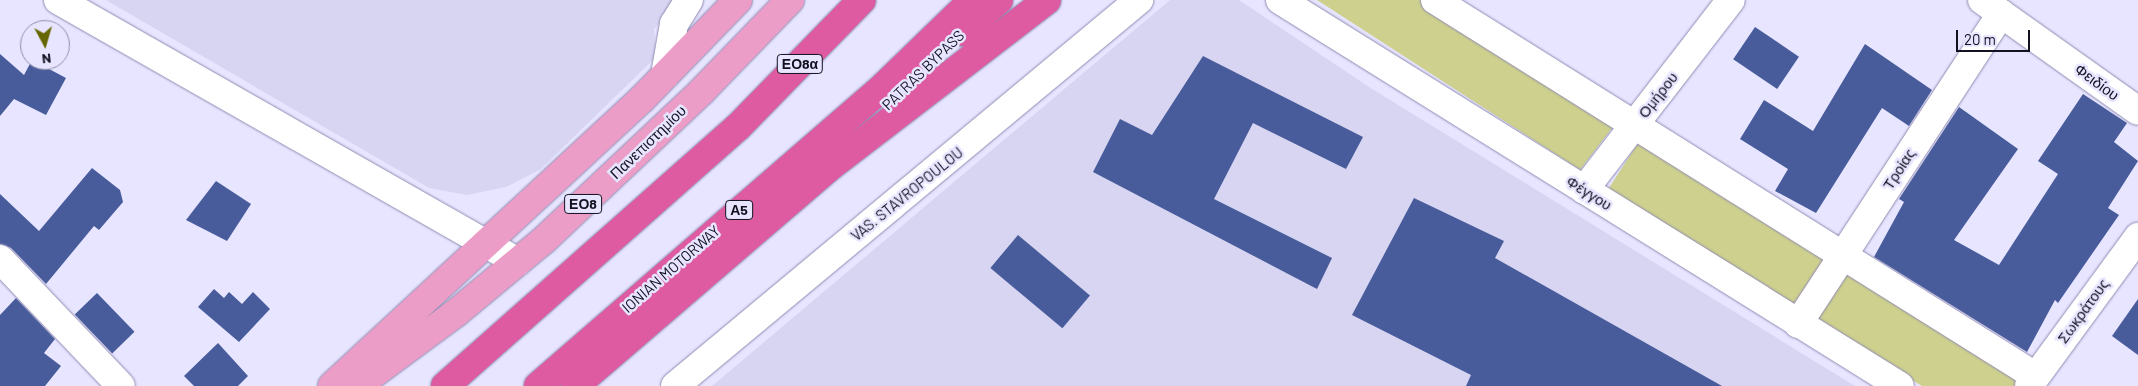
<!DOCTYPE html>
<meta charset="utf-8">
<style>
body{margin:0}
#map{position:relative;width:2138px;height:386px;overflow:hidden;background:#e7e5ff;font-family:Barlow,sans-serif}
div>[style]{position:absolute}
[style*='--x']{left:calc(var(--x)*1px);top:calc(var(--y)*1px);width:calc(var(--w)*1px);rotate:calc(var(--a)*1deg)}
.built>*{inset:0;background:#d7d5f2}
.green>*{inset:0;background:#ced08e;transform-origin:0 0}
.building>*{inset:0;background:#485c9b;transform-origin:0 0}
.roads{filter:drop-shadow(0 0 1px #8f8bb2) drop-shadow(0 0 1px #8f8bb2)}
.street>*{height:28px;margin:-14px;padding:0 14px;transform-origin:14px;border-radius:14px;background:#fff}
.secondary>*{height:28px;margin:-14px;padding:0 14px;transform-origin:14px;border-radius:14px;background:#fff}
.primary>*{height:28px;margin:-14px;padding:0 14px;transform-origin:14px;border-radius:14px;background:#eb9dc7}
.highway>*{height:28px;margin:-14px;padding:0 14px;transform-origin:14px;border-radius:14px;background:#de5ba2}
span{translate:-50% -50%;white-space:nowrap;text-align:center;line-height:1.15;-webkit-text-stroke:5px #e7e5ff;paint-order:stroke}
.shield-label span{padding:1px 4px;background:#e7e5ff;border:1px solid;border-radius:4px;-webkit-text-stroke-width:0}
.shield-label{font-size:14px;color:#131120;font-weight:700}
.street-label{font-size:15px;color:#131120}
.north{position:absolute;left:20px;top:20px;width:50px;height:50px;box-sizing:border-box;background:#e7e5ff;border:1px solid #9290a6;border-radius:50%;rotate:174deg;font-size:14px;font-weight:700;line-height:20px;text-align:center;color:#131120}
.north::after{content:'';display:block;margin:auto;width:18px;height:22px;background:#660;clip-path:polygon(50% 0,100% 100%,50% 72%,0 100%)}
.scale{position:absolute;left:1956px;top:30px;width:74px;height:22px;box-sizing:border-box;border:2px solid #131120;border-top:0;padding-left:6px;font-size:15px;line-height:18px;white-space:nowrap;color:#131120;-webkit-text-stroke:4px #e7e5ff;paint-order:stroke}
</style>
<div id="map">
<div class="built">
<i style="clip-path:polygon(106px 0,680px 0,654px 29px,656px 57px,541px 169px,506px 187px,467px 195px,429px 188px)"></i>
<i style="clip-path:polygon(1170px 0,1239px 0,1369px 87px,1855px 386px,712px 386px)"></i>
</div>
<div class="green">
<i style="clip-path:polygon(1317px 0,1420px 0,1616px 123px,1580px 170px)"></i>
<i style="left:1642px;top:137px;width:221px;height:61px;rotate:33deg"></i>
<i style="clip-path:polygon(1846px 267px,2023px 376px,2016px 386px,1922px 386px,1814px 320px)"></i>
</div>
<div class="building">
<i style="left:1755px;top:27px;width:53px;height:39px;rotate:34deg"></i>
<i style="clip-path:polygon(1865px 44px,1932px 90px,1909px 126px,1882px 108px,1816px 213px,1775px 191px,1788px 169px,1740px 139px,1764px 100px,1813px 131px)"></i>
<i style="clip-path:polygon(0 54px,24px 75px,32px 60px,66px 78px,46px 115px,14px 99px,0 116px)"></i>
<i style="clip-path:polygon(1203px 56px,1363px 137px,1346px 169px,1253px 123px,1214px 199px,1332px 258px,1317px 289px,1093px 172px,1120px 119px,1152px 135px)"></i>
<i style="clip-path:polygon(2083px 94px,2127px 123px,2114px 142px,2138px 161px,2108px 208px,2119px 215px,2058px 303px,2055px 300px,2027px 352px,1874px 257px,1904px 202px,1899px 199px,1959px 107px,2018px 149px,1954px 240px,1999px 265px,2058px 174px,2038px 161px)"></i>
<i style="clip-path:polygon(92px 168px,120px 190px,123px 202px,99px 230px,94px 226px,46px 284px,11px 248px,0 244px,0 194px,39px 231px)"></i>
<i style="clip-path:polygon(216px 181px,251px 204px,227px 241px,186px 220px)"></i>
<i style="clip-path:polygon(1414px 198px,1504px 241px,1495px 258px,1722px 386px,1466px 386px,1471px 375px,1352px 315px)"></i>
<i style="left:1018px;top:235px;width:94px;height:43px;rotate:40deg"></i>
<i style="clip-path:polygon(214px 289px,224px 298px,229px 292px,242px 304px,253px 292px,270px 309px,239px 342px,198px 307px)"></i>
<i style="left:97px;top:293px;width:54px;height:31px;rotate:46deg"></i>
<i style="clip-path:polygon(16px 298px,55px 339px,44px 353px,61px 366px,45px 386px,0 386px,0 315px)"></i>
<i style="clip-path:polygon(2138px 299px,2138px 355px,2112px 336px)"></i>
<i style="clip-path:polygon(218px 343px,248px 376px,238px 386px,194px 386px,184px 376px)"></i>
</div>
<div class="roads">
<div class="street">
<i style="--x:1435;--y:0;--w:708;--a:32.07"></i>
<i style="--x:1982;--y:0;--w:191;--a:35.4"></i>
<i style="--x:665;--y:75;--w:52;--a:-80"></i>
<i style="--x:674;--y:24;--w:28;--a:-58"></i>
<i style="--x:1584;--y:190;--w:240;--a:-52.3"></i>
<i style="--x:0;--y:259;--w:175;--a:46.4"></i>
<i style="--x:1798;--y:324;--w:371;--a:-56.8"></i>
<i style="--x:2029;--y:386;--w:185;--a:-53.8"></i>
</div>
<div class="secondary">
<i style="--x:58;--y:0;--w:529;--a:29.66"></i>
<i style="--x:1280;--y:0;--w:730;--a:31.91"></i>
<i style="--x:675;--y:386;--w:604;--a:-39.76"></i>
</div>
<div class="primary">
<i style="--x:332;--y:386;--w:422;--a:-42.8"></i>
<i style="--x:642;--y:99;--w:138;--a:-45.9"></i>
<i style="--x:357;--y:386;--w:123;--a:-36.4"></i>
<i style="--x:456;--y:313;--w:114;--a:-39.7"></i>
<i style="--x:544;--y:240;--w:216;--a:-43.3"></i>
<i style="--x:701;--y:92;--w:128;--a:-45.9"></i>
</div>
<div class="highway">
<i style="--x:963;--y:32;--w:48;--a:-41.6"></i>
<i style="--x:445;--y:386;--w:391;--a:-41.5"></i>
<i style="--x:738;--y:127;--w:177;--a:-45.7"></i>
<i style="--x:538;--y:386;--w:457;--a:-40.9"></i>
<i style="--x:883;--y:87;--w:125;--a:-44"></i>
<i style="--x:575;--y:386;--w:338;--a:-40.7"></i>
<i style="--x:831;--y:166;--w:272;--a:-37.5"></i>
</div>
</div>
<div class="shield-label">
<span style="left:800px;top:64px">ΕΟ8α</span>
<span style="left:583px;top:204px">ΕΟ8</span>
<span style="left:739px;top:210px">Α5</span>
</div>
<div class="street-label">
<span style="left:923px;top:70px;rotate:-44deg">PATRAS BYPASS</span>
<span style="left:2097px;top:82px;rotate:36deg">Φειδίου</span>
<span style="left:1658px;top:95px;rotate:-52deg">Ομήρου</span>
<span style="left:648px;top:142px;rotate:-44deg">Πανεπιστημίου</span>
<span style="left:1899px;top:169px;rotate:-57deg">Τροίας</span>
<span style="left:1589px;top:193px;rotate:32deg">Φέγγου</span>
<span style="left:907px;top:194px;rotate:-39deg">VAS. STAVROPOULOU</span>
<span style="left:671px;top:269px;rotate:-41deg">IONIAN MOTORWAY</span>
<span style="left:2083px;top:311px;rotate:-54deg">Σωκράτους</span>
</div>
<div class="north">N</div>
<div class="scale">20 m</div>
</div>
